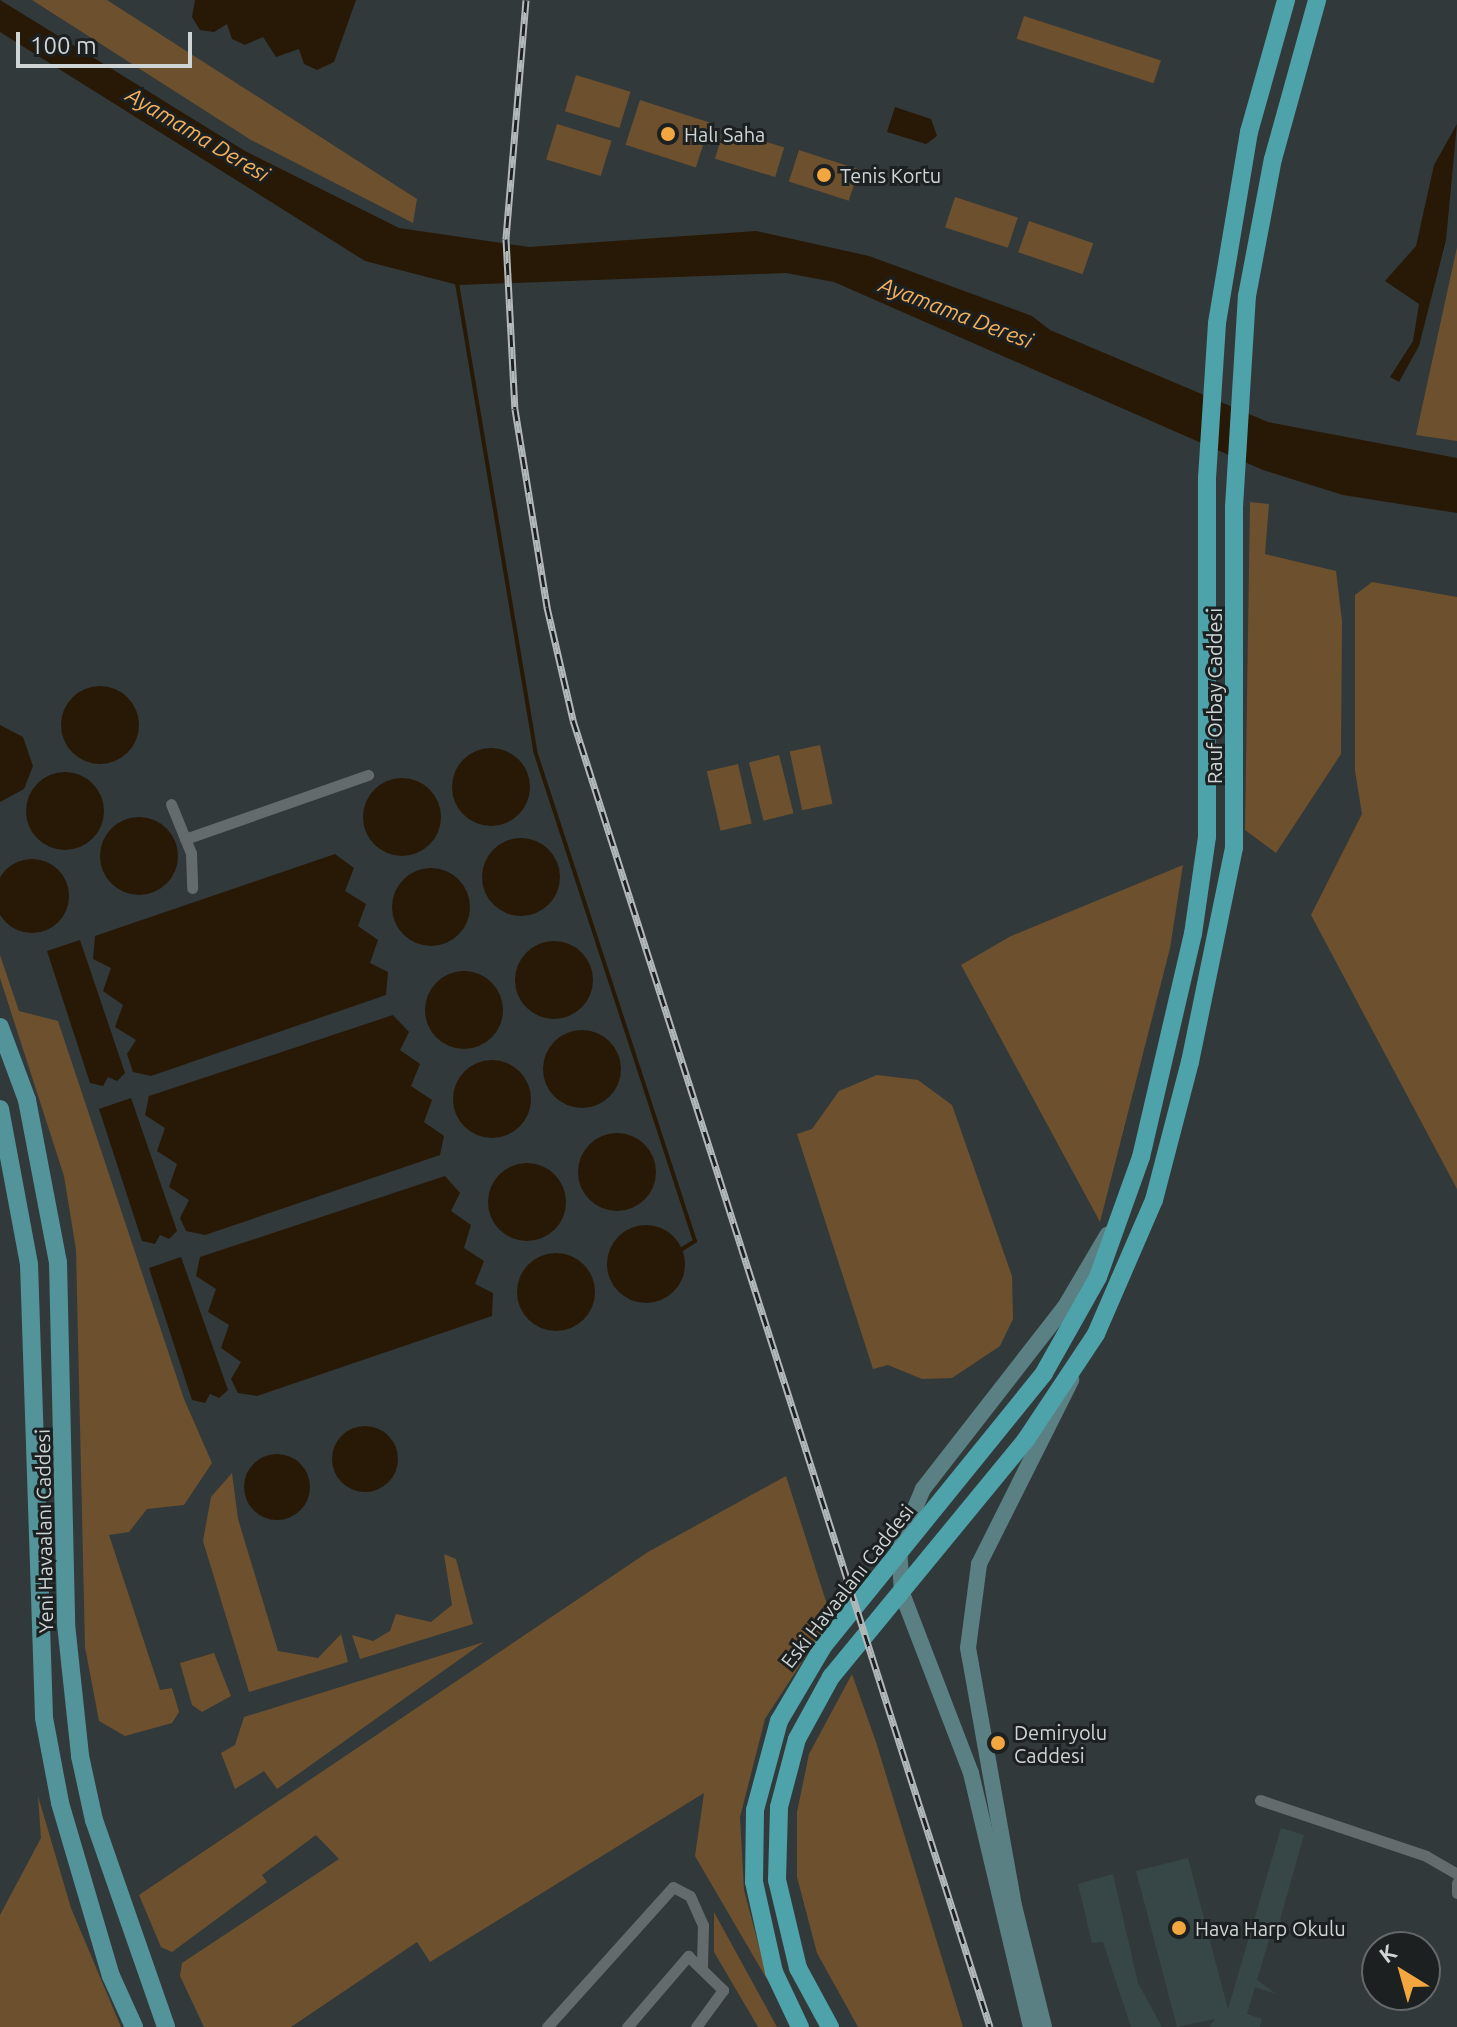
<!DOCTYPE html>
<meta charset="utf-8">
<style>
body{margin:0}
#map{position:relative;width:1457px;height:2027px;overflow:hidden;background:#32393a;font-family:Ubuntu,sans-serif}
div>[style]{position:absolute}
[style*='--x']{left:calc(var(--x)*1px);top:calc(var(--y)*1px);width:calc(var(--w)*1px);rotate:calc(var(--a)*1deg)}
.built>*{inset:0;background:#374647}
.green>*{inset:0;background:#6d502d;transform-origin:0 0}
.water>*{inset:0;background:#271906}
.round{border-radius:50%}
.stream>*{height:4px;margin:-2px;padding:0 2px;transform-origin:2px;border-radius:2px;background:#271906}
.minor>*{height:11px;margin:-5.5px;padding:0 5.5px;transform-origin:5.5px;border-radius:5.5px;background:#636b6c}
.secondary>*{height:16px;margin:-8px;padding:0 8px;transform-origin:8px;border-radius:8px;background:#5b8083}
.primary>*{height:18px;margin:-9px;padding:0 9px;transform-origin:9px;border-radius:9px;background:#53949a}
.trunk>*{height:18px;margin:-9px;padding:0 9px;transform-origin:9px;border-radius:9px;background:#4ea2a9}
.rail>*{height:7px;margin-top:-3.5px;transform-origin:0;background:repeating-linear-gradient(90deg,#1c2020 0 12px,#b3b8b9 0 24px);box-sizing:border-box;border-block:2px solid #b3b8b9}
.dots>*{width:22px;height:22px;translate:-50% -50%;box-sizing:border-box;border:4px solid #1c2020;border-radius:50%}
span{translate:-50% -50%;white-space:nowrap;text-align:center;line-height:1.15;-webkit-text-stroke:6px #1c2020;paint-order:stroke}
.poi-label{font-size:20px;color:#cfd4d4}
.left{translate:0 -50%;text-align:left}
.street-label{font-size:20px;color:#cfd4d4}
.water-label{font-size:22px;color:#f2b05d;font-style:italic}
.north{position:absolute;left:1361px;top:1931px;width:80px;height:80px;box-sizing:border-box;background:#1c2020;border:2px solid #646868;border-radius:50%;rotate:323deg;font-size:22px;font-weight:700;line-height:32px;text-align:center;color:#cfd4d4}
.north::after{content:'';display:block;margin:auto;width:28px;height:36px;background:#f1a640;clip-path:polygon(50% 0,100% 100%,50% 72%,0 100%)}
.scale{position:absolute;left:16px;top:32px;width:176px;height:36px;box-sizing:border-box;border:4px solid #cfd4d4;border-top:0;padding-left:10px;font-size:24px;line-height:28px;white-space:nowrap;color:#cfd4d4;-webkit-text-stroke:6px #1c2020;paint-order:stroke}
</style>
<div id="map">
<div class="built">
<i style="clip-path:polygon(1281px 1828px,1304px 1835px,1280px 1920px,1296px 1933px,1273px 1927px,1257px 1980px,1276px 1994px,1255px 1987px,1247px 2014px,1262px 2019px,1260px 2027px,1209px 2027px,1215px 2019px,1177px 2027px,1136px 1871px,1188px 1858px,1228px 2009px)"></i>
<i style="clip-path:polygon(1113px 1874px,1138px 1983px,1162px 2027px,1131px 2027px,1103px 1942px,1092px 1943px,1078px 1884px)"></i>
</div>
<div class="green">
<i style="clip-path:polygon(32px 0,107px 0,417px 199px,413px 223px,251px 140px)"></i>
<i style="left:1024px;top:16px;width:144px;height:24px;rotate:18deg"></i>
<i style="left:576px;top:75px;width:57px;height:38px;rotate:17deg"></i>
<i style="left:640px;top:100px;width:74px;height:47px;rotate:18deg"></i>
<i style="left:557px;top:124px;width:57px;height:37px;rotate:17deg"></i>
<i style="left:724px;top:129px;width:63px;height:31px;rotate:17deg"></i>
<i style="left:799px;top:150px;width:63px;height:33px;rotate:18deg"></i>
<i style="left:955px;top:197px;width:66px;height:32px;rotate:18deg"></i>
<i style="left:1029px;top:221px;width:68px;height:33px;rotate:19deg"></i>
<i style="clip-path:polygon(1457px 247px,1457px 441px,1416px 435px)"></i>
<i style="clip-path:polygon(1250px 502px,1269px 504px,1265px 554px,1336px 571px,1342px 621px,1341px 754px,1276px 853px,1245px 830px)"></i>
<i style="clip-path:polygon(1372px 582px,1457px 597px,1457px 1189px,1311px 915px,1362px 814px,1355px 771px,1355px 595px)"></i>
<i style="left:820px;top:745px;width:60px;height:31px;rotate:78deg"></i>
<i style="left:779px;top:755px;width:60px;height:31px;rotate:76deg"></i>
<i style="left:738px;top:764px;width:61px;height:32px;rotate:77deg"></i>
<i style="clip-path:polygon(1183px 865px,1170px 948px,1100px 1222px,961px 965px,1011px 936px)"></i>
<i style="clip-path:polygon(0 955px,19px 1011px,58px 1021px,184px 1399px,212px 1463px,184px 1505px,147px 1509px,129px 1532px,109px 1535px,160px 1690px,172px 1688px,179px 1712px,172px 1723px,125px 1736px,99px 1721px,85px 1647px,76px 1250px,64px 1176px,0 978px)"></i>
<i style="clip-path:polygon(877px 1075px,918px 1080px,952px 1105px,1012px 1276px,1013px 1319px,1000px 1346px,952px 1378px,922px 1379px,888px 1365px,873px 1369px,797px 1134px,812px 1129px,839px 1091px)"></i>
<i style="clip-path:polygon(232px 1473px,238px 1519px,278px 1651px,318px 1658px,341px 1634px,348px 1662px,249px 1692px,203px 1541px,211px 1497px)"></i>
<i style="clip-path:polygon(786px 1476px,831px 1617px,765px 1719px,740px 1817px,744px 1890px,768px 1981px,695px 1856px,704px 1793px,430px 1962px,417px 1942px,291px 2027px,204px 2027px,180px 1976px,182px 1963px,339px 1859px,316px 1835px,262px 1875px,267px 1882px,172px 1952px,161px 1947px,139px 1895px,648px 1552px)"></i>
<i style="clip-path:polygon(444px 1554px,456px 1559px,473px 1624px,360px 1659px,352px 1635px,373px 1641px,390px 1631px,396px 1614px,431px 1622px,452px 1605px)"></i>
<i style="clip-path:polygon(484px 1642px,277px 1789px,264px 1771px,235px 1789px,221px 1753px,235px 1745px,244px 1717px)"></i>
<i style="clip-path:polygon(214px 1653px,231px 1696px,202px 1712px,192px 1705px,180px 1663px)"></i>
<i style="clip-path:polygon(852px 1674px,876px 1742px,963px 2027px,858px 2027px,817px 1953px,797px 1877px,797px 1812px,809px 1754px)"></i>
<i style="clip-path:polygon(38px 1796px,71px 1908px,121px 2027px,0 2027px,0 1915px,41px 1838px)"></i>
<i style="clip-path:polygon(714px 1912px,777px 2027px,758px 2027px,714px 1952px)"></i>
</div>
<div class="water">
<i style="clip-path:polygon(0 0,245px 151px,399px 228px,529px 247px,756px 231px,869px 256px,1032px 316px,1050px 330px,1268px 422px,1457px 458px,1457px 513px,1343px 495px,1263px 470px,834px 282px,786px 273px,458px 285px,365px 261px,0 32px)"></i>
<i style="clip-path:polygon(195px 0,356px 0,334px 62px,317px 70px,304px 64px,299px 49px,276px 57px,263px 37px,245px 45px,232px 39px,227px 24px,214px 32px,200px 30px,192px 17px)"></i>
<i style="clip-path:polygon(895px 107px,931px 119px,937px 136px,926px 144px,887px 132px)"></i>
<i style="clip-path:polygon(1457px 124px,1446px 240px,1419px 346px,1399px 382px,1390px 377px,1413px 341px,1419px 304px,1385px 281px,1416px 246px,1434px 165px)"></i>
<i class="round" style="left:61px;top:686px;width:78px;height:78px"></i>
<i style="clip-path:polygon(0 725px,23px 737px,33px 766px,24px 789px,0 802px)"></i>
<i class="round" style="left:452px;top:748px;width:78px;height:78px"></i>
<i class="round" style="left:26px;top:772px;width:78px;height:78px"></i>
<i class="round" style="left:363px;top:778px;width:78px;height:78px"></i>
<i class="round" style="left:100px;top:817px;width:78px;height:78px"></i>
<i class="round" style="left:482px;top:838px;width:78px;height:78px"></i>
<i style="clip-path:polygon(335px 854px,354px 868px,345px 891px,366px 904px,358px 926px,378px 940px,370px 963px,388px 972px,386px 995px,151px 1076px,133px 1072px,127px 1054px,136px 1040px,115px 1027px,123px 1005px,103px 991px,111px 968px,93px 959px,95px 936px)"></i>
<i class="round" style="left:-5px;top:859px;width:74px;height:74px"></i>
<i class="round" style="left:392px;top:868px;width:78px;height:78px"></i>
<i style="clip-path:polygon(80px 940px,125px 1073px,117px 1081px,108px 1077px,103px 1086px,90px 1083px,47px 951px)"></i>
<i class="round" style="left:515px;top:941px;width:78px;height:78px"></i>
<i class="round" style="left:425px;top:971px;width:78px;height:78px"></i>
<i style="clip-path:polygon(393px 1015px,409px 1032px,400px 1050px,420px 1064px,411px 1086px,432px 1100px,424px 1122px,444px 1136px,440px 1155px,205px 1235px,186px 1231px,180px 1218px,189px 1200px,169px 1187px,177px 1164px,157px 1151px,165px 1128px,145px 1115px,149px 1096px)"></i>
<i class="round" style="left:543px;top:1030px;width:78px;height:78px"></i>
<i class="round" style="left:453px;top:1060px;width:78px;height:78px"></i>
<i style="clip-path:polygon(131px 1098px,177px 1231px,169px 1239px,160px 1235px,155px 1244px,142px 1241px,99px 1109px)"></i>
<i class="round" style="left:578px;top:1133px;width:78px;height:78px"></i>
<i class="round" style="left:488px;top:1163px;width:78px;height:78px"></i>
<i style="clip-path:polygon(445px 1176px,460px 1193px,451px 1211px,471px 1225px,464px 1248px,484px 1261px,475px 1284px,493px 1293px,492px 1316px,257px 1396px,238px 1393px,231px 1379px,241px 1362px,221px 1348px,229px 1325px,208px 1312px,216px 1289px,196px 1276px,200px 1257px)"></i>
<i class="round" style="left:607px;top:1225px;width:78px;height:78px"></i>
<i class="round" style="left:517px;top:1253px;width:78px;height:78px"></i>
<i style="clip-path:polygon(181px 1257px,228px 1390px,219px 1398px,210px 1394px,205px 1403px,192px 1400px,149px 1268px)"></i>
<i class="round" style="left:332px;top:1426px;width:66px;height:66px"></i>
<i class="round" style="left:244px;top:1454px;width:66px;height:66px"></i>
</div>
<div class="stream">
<i style="--x:457;--y:283;--w:474;--a:80.5"></i>
<i style="--x:535;--y:751;--w:515;--a:71.92"></i>
<i style="--x:695;--y:1241;--w:15;--a:148"></i>
</div>
<div class="minor">
<i style="--x:171;--y:804;--w:53;--a:67.8"></i>
<i style="--x:191;--y:853;--w:35;--a:88"></i>
<i style="--x:185;--y:839;--w:194;--a:-19.3"></i>
<i style="--x:1260;--y:1800;--w:175;--a:18.6"></i>
<i style="--x:1426;--y:1856;--w:36;--a:30"></i>
<i style="--x:1457;--y:1883;--w:10;--a:90"></i>
<i style="--x:547;--y:2027;--w:188;--a:-48"></i>
<i style="--x:673;--y:1887;--w:19;--a:28"></i>
<i style="--x:690;--y:1896;--w:32;--a:66"></i>
<i style="--x:703;--y:1925;--w:42;--a:91.4"></i>
<i style="--x:627;--y:2027;--w:94;--a:-49.3"></i>
<i style="--x:688;--y:1956;--w:49;--a:44.2"></i>
<i style="--x:723;--y:1990;--w:46;--a:126.1"></i>
</div>
<div class="secondary">
<i style="--x:1031;--y:2027;--w:261;--a:-103.3"></i>
<i style="--x:971;--y:1773;--w:193;--a:-111"></i>
<i style="--x:902;--y:1593;--w:47;--a:-93.7"></i>
<i style="--x:899;--y:1546;--w:62;--a:-67.2"></i>
<i style="--x:923;--y:1489;--w:233;--a:-52.1"></i>
<i style="--x:1066;--y:1305;--w:82;--a:-59.4"></i>
<i style="--x:1044;--y:2027;--w:125;--a:-103.9"></i>
<i style="--x:1014;--y:1906;--w:262;--a:-100.1"></i>
<i style="--x:968;--y:1648;--w:85;--a:-82.5"></i>
<i style="--x:979;--y:1564;--w:206;--a:-63.4"></i>
</div>
<div class="primary">
<i style="--x:0;--y:1027;--w:78;--a:69.7"></i>
<i style="--x:27;--y:1100;--w:165;--a:79.2"></i>
<i style="--x:58;--y:1262;--w:362;--a:88.7"></i>
<i style="--x:66;--y:1624;--w:133;--a:83.9"></i>
<i style="--x:80;--y:1756;--w:66;--a:77.7"></i>
<i style="--x:94;--y:1820;--w:219;--a:70.8"></i>
<i style="--x:0;--y:1109;--w:158;--a:79.4"></i>
<i style="--x:29;--y:1264;--w:454;--a:88.1"></i>
<i style="--x:44;--y:1718;--w:86;--a:79.3"></i>
<i style="--x:60;--y:1803;--w:180;--a:73.6"></i>
<i style="--x:111;--y:1976;--w:56;--a:65.7"></i>
</div>
<div class="trunk">
<i style="--x:800;--y:2027;--w:61;--a:-115.3"></i>
<i style="--x:774;--y:1972;--w:92;--a:-102.5"></i>
<i style="--x:754;--y:1882;--w:72;--a:-89.2"></i>
<i style="--x:755;--y:1810;--w:92;--a:-74.9"></i>
<i style="--x:779;--y:1721;--w:88;--a:-59.4"></i>
<i style="--x:824;--y:1645;--w:350;--a:-51"></i>
<i style="--x:1044;--y:1373;--w:110;--a:-60.6"></i>
<i style="--x:1098;--y:1277;--w:127;--a:-70.3"></i>
<i style="--x:1141;--y:1157;--w:229;--a:-76.9"></i>
<i style="--x:1193;--y:934;--w:98;--a:-81.8"></i>
<i style="--x:1207;--y:837;--w:359;--a:-90"></i>
<i style="--x:1207;--y:478;--w:155;--a:-86.3"></i>
<i style="--x:1217;--y:323;--w:194;--a:-80.5"></i>
<i style="--x:1249;--y:132;--w:137;--a:-74.3"></i>
<i style="--x:830;--y:2027;--w:67;--a:-118.5"></i>
<i style="--x:798;--y:1968;--w:90;--a:-103.4"></i>
<i style="--x:777;--y:1880;--w:73;--a:-88.4"></i>
<i style="--x:779;--y:1807;--w:70;--a:-75.2"></i>
<i style="--x:797;--y:1739;--w:71;--a:-61.3"></i>
<i style="--x:831;--y:1677;--w:306;--a:-50.6"></i>
<i style="--x:1025;--y:1441;--w:128;--a:-56.4"></i>
<i style="--x:1096;--y:1334;--w:146;--a:-66.6"></i>
<i style="--x:1154;--y:1200;--w:143;--a:-75.4"></i>
<i style="--x:1190;--y:1062;--w:218;--a:-78.4"></i>
<i style="--x:1234;--y:848;--w:341;--a:-90"></i>
<i style="--x:1234;--y:507;--w:211;--a:-86.5"></i>
<i style="--x:1247;--y:296;--w:139;--a:-79.3"></i>
<i style="--x:1273;--y:159;--w:165;--a:-74.5"></i>
</div>
<div class="rail">
<i style="--x:526;--y:0;--w:240;--a:94.8"></i>
<i style="--x:506;--y:239;--w:170;--a:87"></i>
<i style="--x:515;--y:409;--w:201;--a:80.8"></i>
<i style="--x:547;--y:607;--w:116;--a:77"></i>
<i style="--x:573;--y:720;--w:1372;--a:72.3"></i>
</div>
<div class="dots">
<i style="left:668px;top:134px;background:#f1a640"></i>
<i style="left:824px;top:175px;background:#f1a640"></i>
<i style="left:998px;top:1743px;background:#f1a640"></i>
<i style="left:1179px;top:1928px;background:#f1a640"></i>
</div>
<div class="poi-label">
<span class="left" style="left:684px;top:134px">Halı Saha</span>
<span class="left" style="left:840px;top:175px">Tenis Kortu</span>
<span class="left" style="left:1014px;top:1744px">Demiryolu<br>Caddesi</span>
<span class="left" style="left:1195px;top:1928px">Hava Harp Okulu</span>
</div>
<div class="street-label">
<span style="left:1214px;top:696px;rotate:-90deg">Rauf Orbay Caddesi</span>
<span style="left:44px;top:1531px;rotate:-91deg">Yeni Havaalanı Caddesi</span>
<span style="left:847px;top:1586px;rotate:-52deg">Eski Havaalanı Caddesi</span>
</div>
<div class="water-label">
<span style="left:198px;top:134px;rotate:31deg">Ayamama Deresi</span>
<span style="left:956px;top:312px;rotate:21deg">Ayamama Deresi</span>
</div>
<div class="north">K</div>
<div class="scale">100 m</div>
</div>
